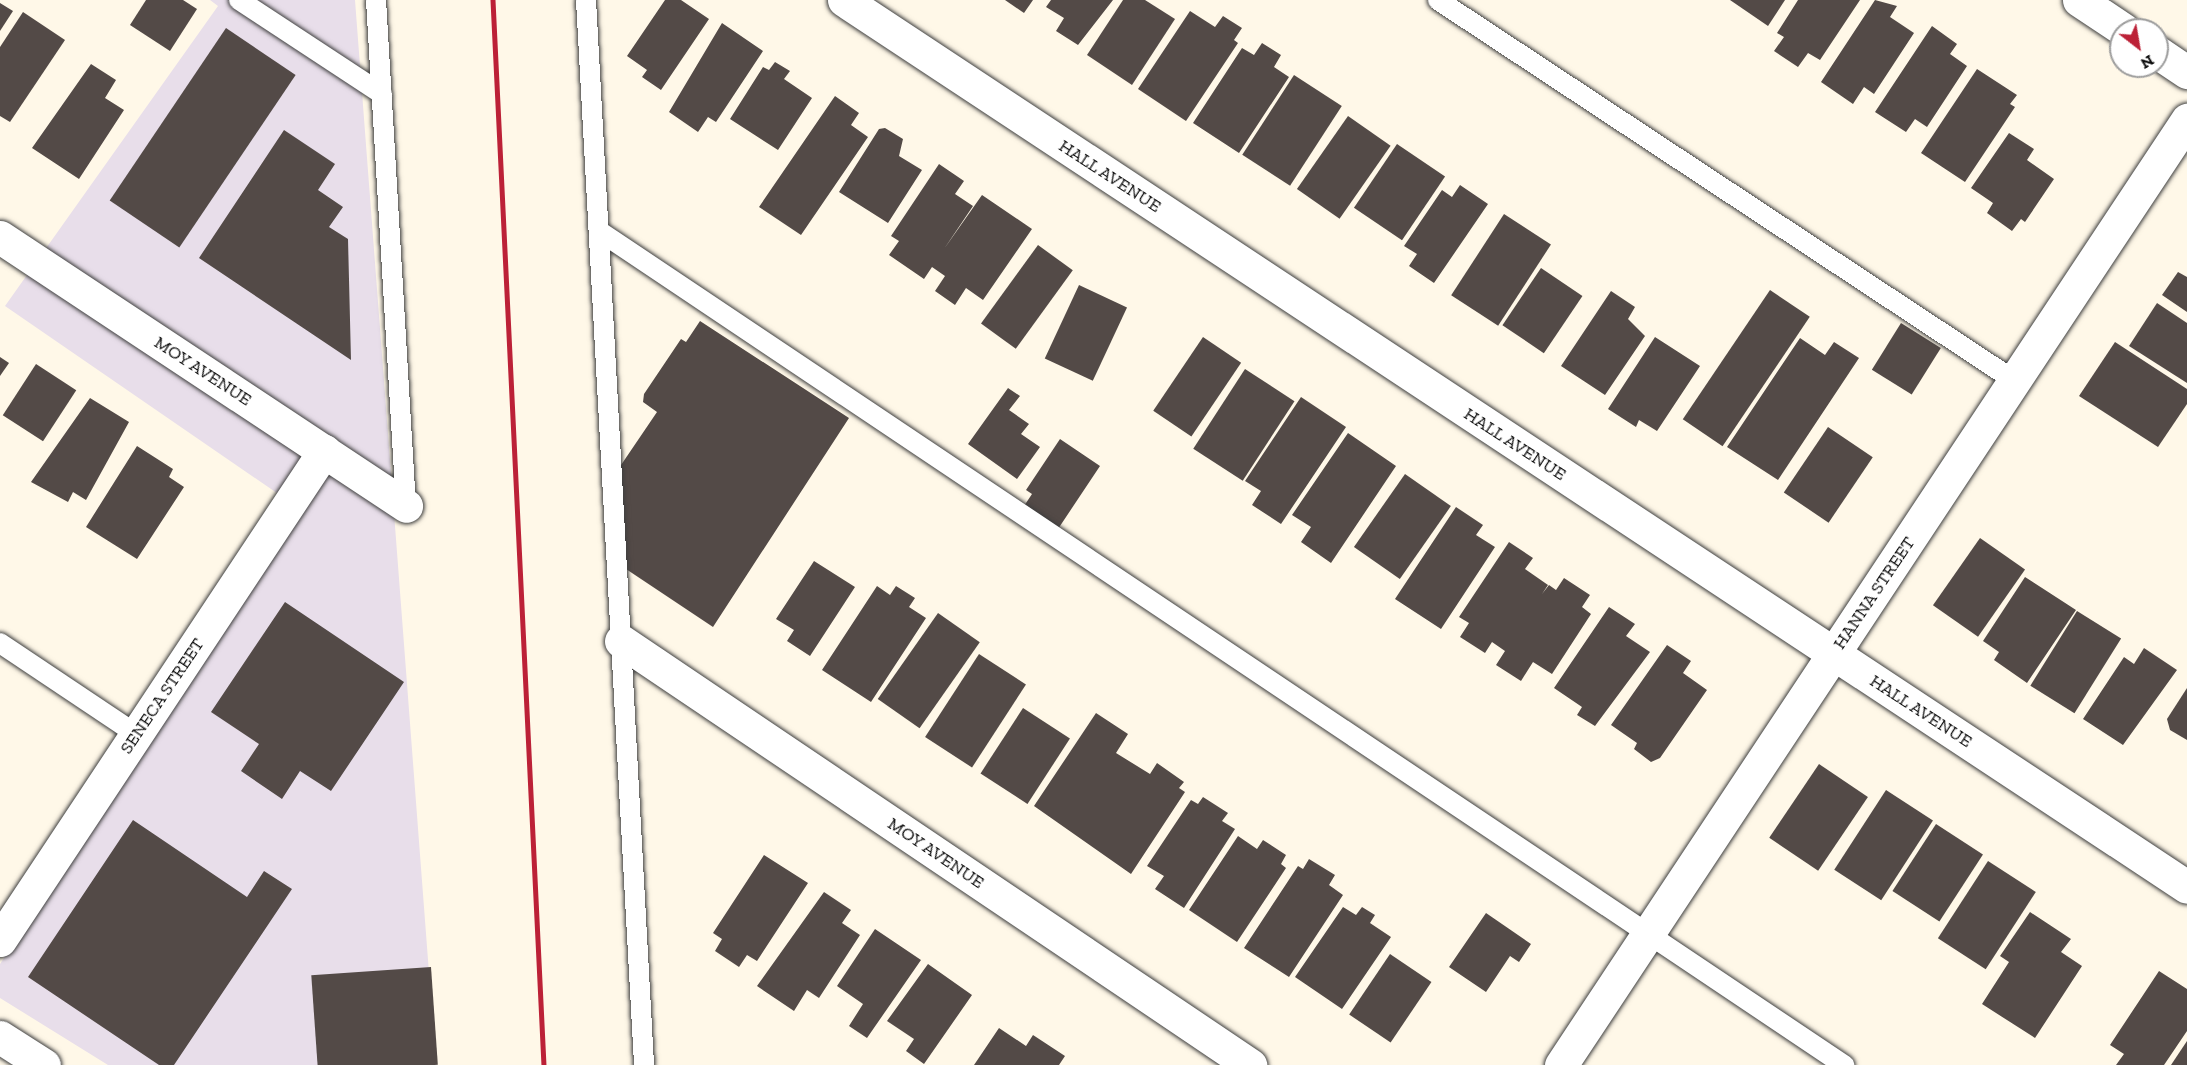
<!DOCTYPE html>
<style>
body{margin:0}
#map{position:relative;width:2187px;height:1065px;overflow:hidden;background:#fff8e8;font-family:"Zilla Slab",serif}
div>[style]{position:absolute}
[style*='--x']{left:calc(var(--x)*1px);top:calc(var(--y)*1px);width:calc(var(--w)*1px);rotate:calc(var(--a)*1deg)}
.industrial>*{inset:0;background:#e8deea}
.building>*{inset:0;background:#534a47;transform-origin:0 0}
.roads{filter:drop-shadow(0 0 2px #3e3e3e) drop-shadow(0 0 2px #3e3e3e)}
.lane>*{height:20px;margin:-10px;padding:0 10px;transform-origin:10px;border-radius:10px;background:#fff}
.street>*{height:33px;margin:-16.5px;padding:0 16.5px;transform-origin:16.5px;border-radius:16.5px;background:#fff}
.rail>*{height:4.5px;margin:-2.25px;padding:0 2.25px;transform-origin:2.25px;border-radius:2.25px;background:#bc2137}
span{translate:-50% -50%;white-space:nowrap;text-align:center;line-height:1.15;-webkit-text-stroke:6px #fff;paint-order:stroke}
.street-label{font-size:18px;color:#0b0b0b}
.north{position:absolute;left:2109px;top:18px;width:60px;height:60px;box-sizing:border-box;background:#fff;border:2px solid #9d9d9d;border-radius:50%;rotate:149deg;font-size:16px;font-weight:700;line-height:24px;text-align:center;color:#0b0b0b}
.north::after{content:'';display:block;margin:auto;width:21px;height:27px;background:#bc2137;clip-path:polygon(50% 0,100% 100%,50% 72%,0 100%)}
</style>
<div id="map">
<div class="industrial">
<i style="clip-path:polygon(210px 0,355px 0,436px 1065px,108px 1065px,0 998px,0 964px,303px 511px,5px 306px,218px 6px)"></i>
</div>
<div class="building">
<i style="clip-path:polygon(146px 0,183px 0,197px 9px,170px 51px,130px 25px)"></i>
<i style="clip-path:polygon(665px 0,681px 0,709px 19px,661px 90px,642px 77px,647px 70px,627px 56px)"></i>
<i style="clip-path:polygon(1005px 0,1033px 0,1024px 13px)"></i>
<i style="clip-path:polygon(1051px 0,1113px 0,1078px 45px,1056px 31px,1064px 18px,1046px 7px)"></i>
<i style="clip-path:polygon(1123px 0,1145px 0,1175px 19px,1132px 85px,1087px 55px)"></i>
<i style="clip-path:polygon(1730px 0,1785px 0,1768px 26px)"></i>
<i style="clip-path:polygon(1798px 0,1860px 0,1820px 60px,1808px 53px,1798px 67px,1774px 51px,1784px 37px,1777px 33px)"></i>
<i style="clip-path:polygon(1875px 0,1897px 6px,1890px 17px,1914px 33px,1874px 94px,1864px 87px,1853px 104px,1821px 82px)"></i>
<i style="clip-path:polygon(0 3px,13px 11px,0 31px)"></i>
<i style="clip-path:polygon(1190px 11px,1215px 27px,1223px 16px,1242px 28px,1234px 40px,1238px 43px,1186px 121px,1138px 89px)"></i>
<i style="clip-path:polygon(23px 12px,65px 40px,10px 122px,0 116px,0 47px)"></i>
<i style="clip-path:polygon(722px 23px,763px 51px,716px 122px,708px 117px,698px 132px,669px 112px)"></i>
<i style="clip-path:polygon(1932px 26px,1957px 44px,1950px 54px,1967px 66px,1927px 127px,1915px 119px,1906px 132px,1875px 112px)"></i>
<i style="left:226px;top:28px;width:84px;height:208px;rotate:34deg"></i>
<i style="clip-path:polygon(1262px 43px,1281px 55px,1274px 67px,1289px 77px,1239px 153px,1193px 123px,1242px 48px,1254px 55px)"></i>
<i style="clip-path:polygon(775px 62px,790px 71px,784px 79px,812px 98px,778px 150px,730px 119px,763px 67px,769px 70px)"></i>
<i style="clip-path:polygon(91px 64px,116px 80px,105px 98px,124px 110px,79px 179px,32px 148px)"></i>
<i style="clip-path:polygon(1977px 69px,2017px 95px,2010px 104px,2015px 107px,1965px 182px,1921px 153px)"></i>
<i style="left:1294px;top:75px;width:57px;height:95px;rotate:33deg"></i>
<i style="clip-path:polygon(835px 96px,859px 113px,851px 125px,868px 137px,801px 235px,759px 207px)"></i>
<i style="left:1348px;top:116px;width:52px;height:89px;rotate:35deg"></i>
<i style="clip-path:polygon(885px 128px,903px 139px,899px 156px,922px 170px,888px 223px,839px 192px,879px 129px)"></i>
<i style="clip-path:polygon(284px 130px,335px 164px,318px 190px,343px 207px,329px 227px,348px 239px,351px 360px,199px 258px)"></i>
<i style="clip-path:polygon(2009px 133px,2034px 149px,2027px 160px,2054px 179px,2025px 222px,2021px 219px,2012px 231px,1987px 213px,1993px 203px,1971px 188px)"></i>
<i style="left:1397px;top:144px;width:58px;height:77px;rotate:34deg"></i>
<i style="clip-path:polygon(939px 164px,964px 181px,955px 194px,973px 206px,944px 249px,982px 195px,1032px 229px,983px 300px,966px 288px,955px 305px,935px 291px,945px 276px,932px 267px,924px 279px,889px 255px,899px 241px,891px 236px)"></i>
<i style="clip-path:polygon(1460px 185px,1488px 204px,1434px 283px,1409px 266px,1417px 254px,1404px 246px,1442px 190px,1452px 197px)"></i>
<i style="left:1504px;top:214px;width:56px;height:97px;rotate:33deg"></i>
<i style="left:1038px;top:245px;width:43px;height:97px;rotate:36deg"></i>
<i style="left:1541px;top:268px;width:50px;height:69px;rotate:34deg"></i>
<i style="clip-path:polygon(2178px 272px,2187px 277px,2187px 312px,2162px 295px)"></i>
<i style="left:1079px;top:285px;width:53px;height:81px;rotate:25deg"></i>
<i style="left:1770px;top:290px;width:48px;height:156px;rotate:34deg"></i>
<i style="clip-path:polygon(1611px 291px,1635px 307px,1628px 319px,1645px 336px,1605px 395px,1561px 366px)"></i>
<i style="clip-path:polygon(2157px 303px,2187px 323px,2187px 383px,2129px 346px)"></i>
<i style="clip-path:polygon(700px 321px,849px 418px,713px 627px,623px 567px,619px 468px,657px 412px,643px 402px,644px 394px,681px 339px,686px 342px)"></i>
<i style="left:1901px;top:323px;width:47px;height:55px;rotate:32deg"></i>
<i style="left:1203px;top:337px;width:46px;height:89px;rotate:34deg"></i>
<i style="clip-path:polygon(1655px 337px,1700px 366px,1657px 431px,1639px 420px,1636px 427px,1608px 409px)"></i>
<i style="clip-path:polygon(1800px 338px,1825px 355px,1834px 342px,1859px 358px,1778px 480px,1727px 447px)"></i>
<i style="clip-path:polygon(2115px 342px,2187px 389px,2187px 404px,2158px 447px,2079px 396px)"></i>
<i style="clip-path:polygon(0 357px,9px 363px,0 376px)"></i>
<i style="left:36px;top:364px;width:48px;height:61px;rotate:33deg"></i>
<i style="left:1245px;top:369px;width:59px;height:95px;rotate:33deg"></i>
<i style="clip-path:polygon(1008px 388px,1020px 396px,1009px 410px,1029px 424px,1021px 434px,1040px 447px,1017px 479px,968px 444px)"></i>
<i style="clip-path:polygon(1301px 397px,1346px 427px,1281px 524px,1252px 505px,1261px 491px,1245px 481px)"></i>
<i style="clip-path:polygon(90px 398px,129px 422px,86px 500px,73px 492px,68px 502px,31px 482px)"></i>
<i style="left:1828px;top:427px;width:54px;height:79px;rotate:34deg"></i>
<i style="clip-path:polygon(1348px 433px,1396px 466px,1331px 563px,1301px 542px,1311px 527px,1292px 515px)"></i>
<i style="clip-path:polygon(1060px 439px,1100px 466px,1058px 529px,1024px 506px,1032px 494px,1026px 490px)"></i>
<i style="clip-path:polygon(137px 446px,173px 469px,169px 477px,184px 487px,137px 559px,86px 527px)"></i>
<i style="left:1405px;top:474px;width:56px;height:89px;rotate:35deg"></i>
<i style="clip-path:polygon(1456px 507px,1483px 525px,1476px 535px,1495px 547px,1441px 629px,1395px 599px)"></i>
<i style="left:1980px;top:538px;width:55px;height:82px;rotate:35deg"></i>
<i style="clip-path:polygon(1509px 542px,1533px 558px,1525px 569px,1548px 585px,1542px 594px,1549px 585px,1556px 590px,1564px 578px,1590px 595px,1582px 607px,1591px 614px,1552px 674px,1533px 662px,1521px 681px,1496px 665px,1505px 651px,1492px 642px,1485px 653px,1460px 637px,1469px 623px,1459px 617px)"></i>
<i style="clip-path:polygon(814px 561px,855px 587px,810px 656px,787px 641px,794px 630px,776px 619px)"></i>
<i style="clip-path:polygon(2025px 577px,2076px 610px,2027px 683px,1994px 660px,1999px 652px,1983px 641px)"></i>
<i style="clip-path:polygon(877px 586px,890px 595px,896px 586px,915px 598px,909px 607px,926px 618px,871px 702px,822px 670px)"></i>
<i style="clip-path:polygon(285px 602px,404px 682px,331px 791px,300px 771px,282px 799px,241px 771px,259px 744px,211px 712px)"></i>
<i style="clip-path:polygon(1609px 607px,1635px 624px,1626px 636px,1650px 652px,1595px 726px,1577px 715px,1582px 707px,1554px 688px)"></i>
<i style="left:2077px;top:611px;width:52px;height:88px;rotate:32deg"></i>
<i style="left:938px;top:613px;width:51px;height:105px;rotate:35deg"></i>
<i style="clip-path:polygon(1667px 645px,1691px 661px,1683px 673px,1707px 690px,1660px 758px,1651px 762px,1634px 749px,1637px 743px,1611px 725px)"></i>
<i style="clip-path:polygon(2144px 648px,2177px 670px,2123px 745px,2083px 719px,2124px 657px,2134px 664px)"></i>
<i style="left:979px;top:654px;width:56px;height:99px;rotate:33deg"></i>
<i style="clip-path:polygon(2187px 688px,2187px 740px,2170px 730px,2167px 719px)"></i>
<i style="left:1023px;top:708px;width:56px;height:78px;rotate:33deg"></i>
<i style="clip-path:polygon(1096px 713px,1128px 734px,1116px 753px,1150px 774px,1157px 763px,1184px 782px,1179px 788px,1185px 792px,1131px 874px,1034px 806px)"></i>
<i style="left:1819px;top:764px;width:59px;height:89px;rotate:34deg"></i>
<i style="left:1886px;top:790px;width:56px;height:95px;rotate:33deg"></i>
<i style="clip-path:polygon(1203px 797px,1228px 813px,1222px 821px,1235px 829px,1184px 908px,1155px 889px,1164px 876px,1147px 866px,1191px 800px,1198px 804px)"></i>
<i style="clip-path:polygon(133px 820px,247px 897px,264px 871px,292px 889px,174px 1065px,159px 1065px,28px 977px)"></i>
<i style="left:1936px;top:824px;width:56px;height:80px;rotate:33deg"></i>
<i style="clip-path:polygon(1238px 836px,1257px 849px,1263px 840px,1286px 855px,1281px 864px,1286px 868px,1237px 942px,1189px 910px)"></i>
<i style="clip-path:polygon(764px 855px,808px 883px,757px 961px,747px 955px,739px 967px,715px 951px,722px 939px,713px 933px)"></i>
<i style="clip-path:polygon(1309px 859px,1335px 875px,1329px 885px,1343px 895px,1289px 977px,1244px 948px,1298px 866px,1303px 869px)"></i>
<i style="left:1988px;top:861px;width:57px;height:92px;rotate:33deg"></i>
<i style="clip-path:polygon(824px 892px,851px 910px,842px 923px,860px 935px,819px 998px,807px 990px,794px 1011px,757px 986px)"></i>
<i style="clip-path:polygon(1343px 907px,1356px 915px,1362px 907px,1375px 915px,1370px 923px,1391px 937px,1342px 1009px,1295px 977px)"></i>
<i style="clip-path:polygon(2030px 912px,2071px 939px,2061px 952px,2082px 966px,2035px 1038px,1982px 1004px,2009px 962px,2000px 956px)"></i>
<i style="clip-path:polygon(1486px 913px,1531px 944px,1519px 962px,1510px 956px,1486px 992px,1449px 967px)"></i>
<i style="clip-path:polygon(875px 929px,921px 960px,867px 1038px,849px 1026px,863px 1004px,837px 986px)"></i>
<i style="left:1390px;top:954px;width:50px;height:73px;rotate:34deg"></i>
<i style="clip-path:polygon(928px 964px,972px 995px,924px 1064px,906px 1051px,914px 1039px,887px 1021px)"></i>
<i style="left:431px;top:967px;width:98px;height:120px;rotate:86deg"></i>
<i style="clip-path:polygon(2159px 971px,2187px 989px,2187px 1031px,2164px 1065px,2116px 1065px,2124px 1054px,2110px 1045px)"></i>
<i style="clip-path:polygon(999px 1028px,1026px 1046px,1033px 1035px,1065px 1056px,1059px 1065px,974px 1065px)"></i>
<i style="clip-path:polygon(2187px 1041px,2187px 1065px,2171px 1065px)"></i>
</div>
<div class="roads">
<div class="lane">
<i style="--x:239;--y:0;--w:171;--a:33.3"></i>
<i style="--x:376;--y:0;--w:507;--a:86.61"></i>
<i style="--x:586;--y:0;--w:1067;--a:86.88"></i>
<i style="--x:1438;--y:0;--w:691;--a:33.44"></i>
<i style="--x:599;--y:231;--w:1499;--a:33.82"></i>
<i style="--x:0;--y:643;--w:164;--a:33.8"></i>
</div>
<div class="street">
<i style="--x:844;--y:0;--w:1609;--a:33.44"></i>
<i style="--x:2079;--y:0;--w:54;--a:33.7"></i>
<i style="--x:2157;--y:52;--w:36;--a:34"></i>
<i style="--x:0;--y:237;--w:487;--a:33.5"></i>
<i style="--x:621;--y:641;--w:759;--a:33.98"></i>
<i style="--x:0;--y:940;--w:587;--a:-56.47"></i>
<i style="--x:0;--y:1037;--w:52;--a:32.5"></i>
<i style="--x:1561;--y:1065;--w:1134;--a:-56.48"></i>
</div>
</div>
<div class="rail">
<i style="--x:493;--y:0;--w:1066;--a:87.26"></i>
</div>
<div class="street-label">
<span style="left:1110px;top:176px;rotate:33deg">HALL AVENUE</span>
<span style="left:203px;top:371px;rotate:33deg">MOY AVENUE</span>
<span style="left:1515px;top:444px;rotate:33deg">HALL AVENUE</span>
<span style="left:1874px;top:593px;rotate:-56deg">HANNA STREET</span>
<span style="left:162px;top:696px;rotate:-56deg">SENECA STREET</span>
<span style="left:1921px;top:711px;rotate:33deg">HALL AVENUE</span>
<span style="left:936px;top:853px;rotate:34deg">MOY AVENUE</span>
</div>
<div class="north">N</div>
</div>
